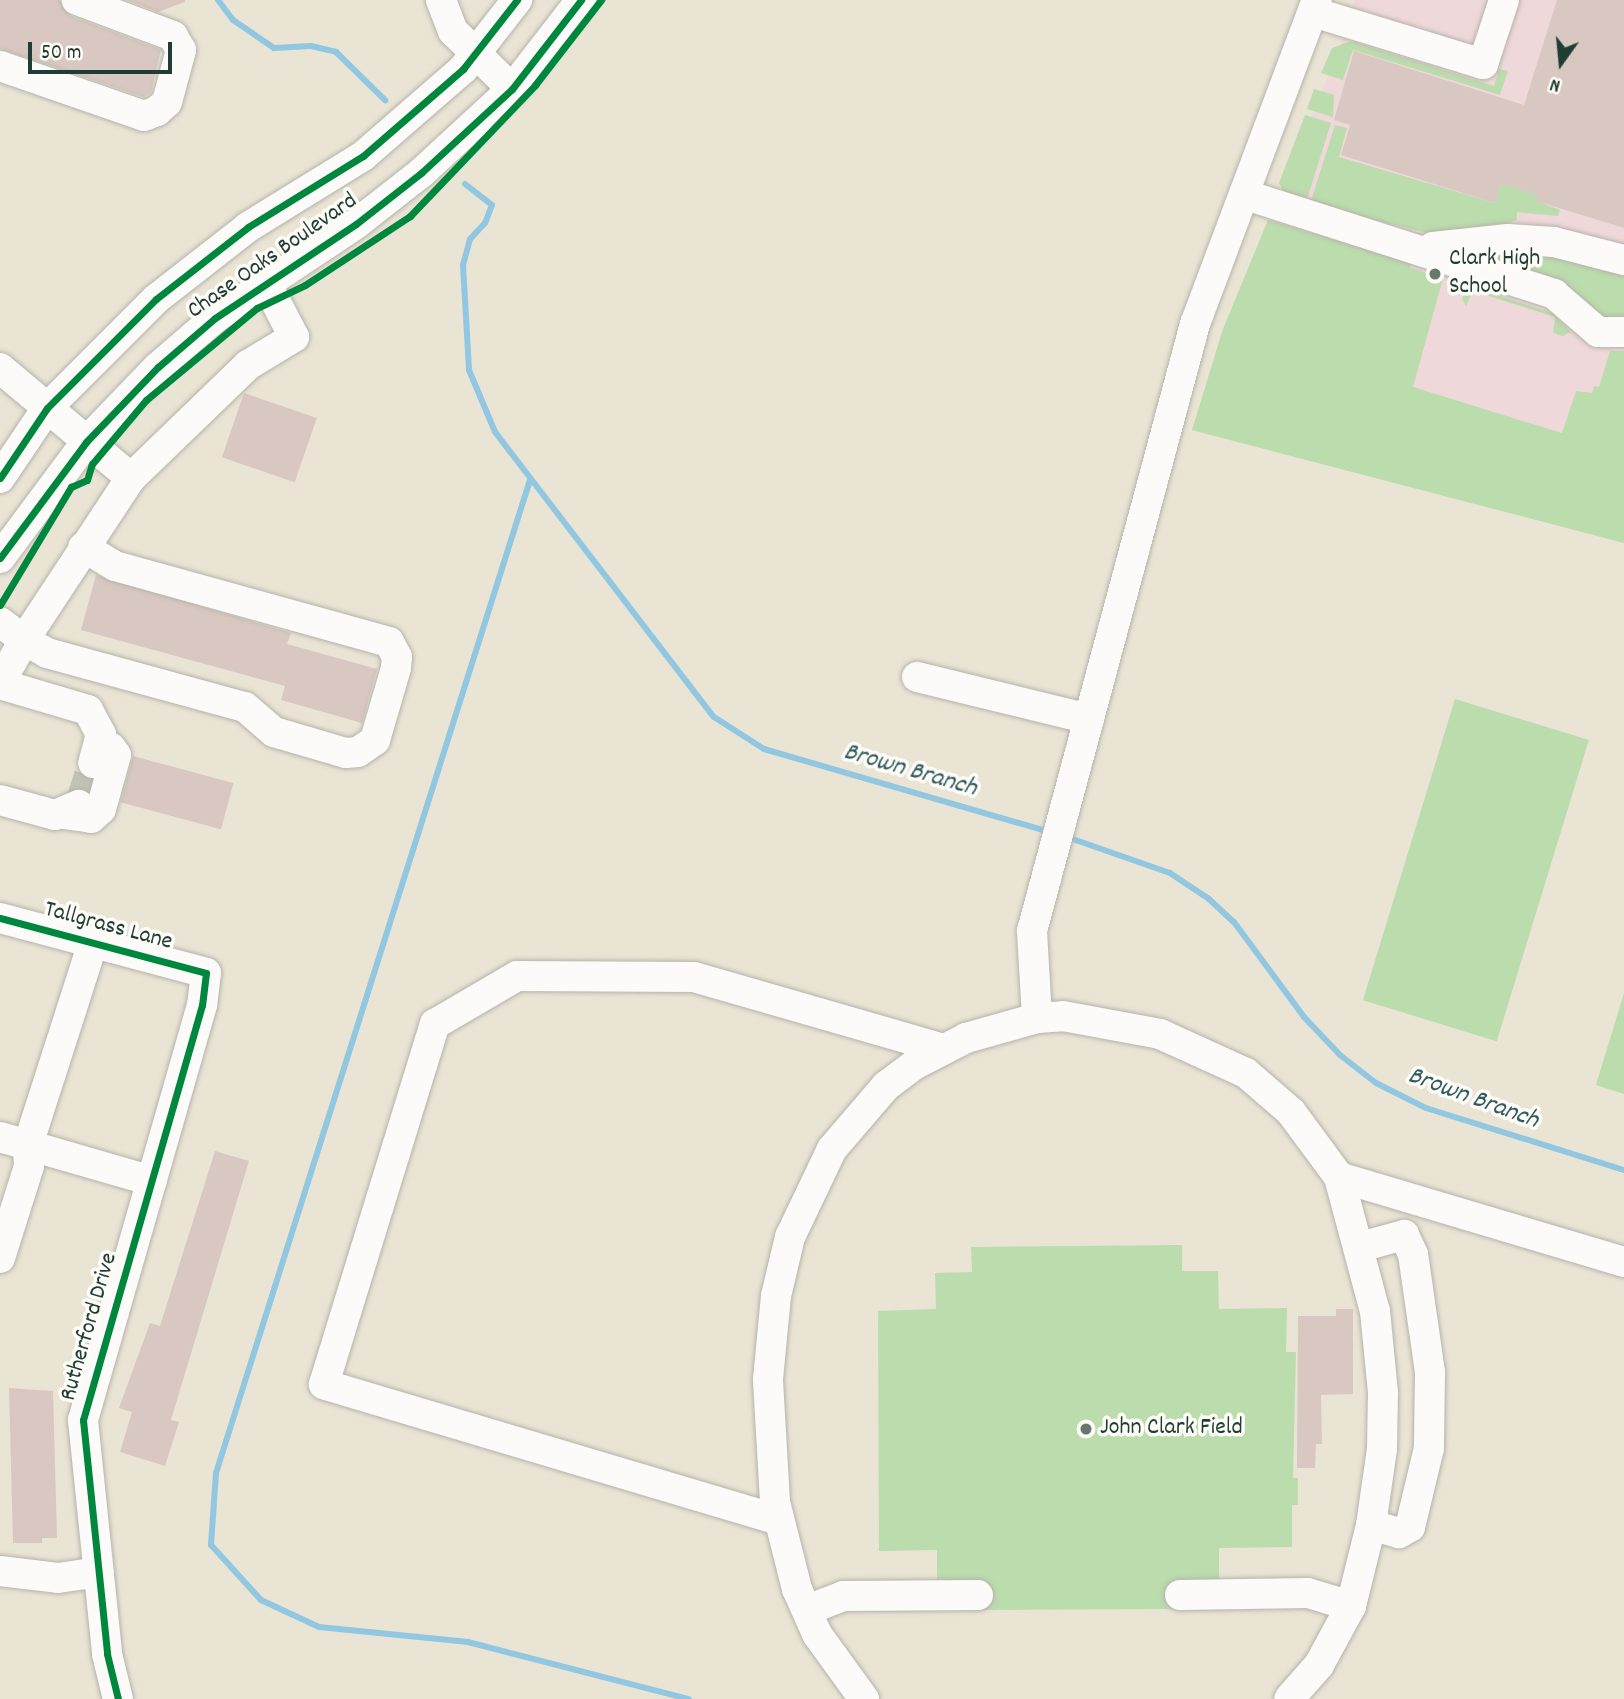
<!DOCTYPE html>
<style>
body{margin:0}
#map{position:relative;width:1624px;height:1699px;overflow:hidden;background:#eae4d5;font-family:Dekko,sans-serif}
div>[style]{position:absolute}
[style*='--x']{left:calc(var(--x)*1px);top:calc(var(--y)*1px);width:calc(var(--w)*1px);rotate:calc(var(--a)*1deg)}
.built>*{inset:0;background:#efd8da}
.green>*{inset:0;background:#bbdcad;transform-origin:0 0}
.stream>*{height:6px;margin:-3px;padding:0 3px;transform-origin:3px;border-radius:3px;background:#91c7e1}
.building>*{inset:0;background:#d9c8c1;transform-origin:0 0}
.minor-tunnel>*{height:30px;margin-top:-15px;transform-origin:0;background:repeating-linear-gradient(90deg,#c1c3b5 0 30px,transparent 0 45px)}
.roads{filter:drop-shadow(0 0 2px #b5b4aa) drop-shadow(0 0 2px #b5b4aa)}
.minor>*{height:30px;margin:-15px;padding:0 15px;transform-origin:15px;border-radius:15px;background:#fcfbf9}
.cycleway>*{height:7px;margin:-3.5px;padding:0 3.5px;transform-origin:3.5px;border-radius:3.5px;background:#00873e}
.dots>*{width:19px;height:19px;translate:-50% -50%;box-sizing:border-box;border:4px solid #fdfcf7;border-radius:50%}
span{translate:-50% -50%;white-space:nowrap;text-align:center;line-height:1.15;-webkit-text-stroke:7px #fdfcf7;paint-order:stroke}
.street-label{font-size:24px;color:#1f3d34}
.poi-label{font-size:24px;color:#1f3d34}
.left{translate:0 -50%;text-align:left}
.water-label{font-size:26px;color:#325c60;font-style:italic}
.north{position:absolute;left:1526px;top:28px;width:70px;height:70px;-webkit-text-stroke:5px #fdfcf7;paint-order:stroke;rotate:195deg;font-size:19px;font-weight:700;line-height:28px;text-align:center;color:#1f3d34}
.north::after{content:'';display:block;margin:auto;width:24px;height:32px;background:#1f3d34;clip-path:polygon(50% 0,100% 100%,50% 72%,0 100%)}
.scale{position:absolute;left:28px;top:42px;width:144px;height:32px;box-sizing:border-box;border:4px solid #1f3d34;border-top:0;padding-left:9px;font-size:21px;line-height:24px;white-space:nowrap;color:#1f3d34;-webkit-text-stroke:5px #fdfcf7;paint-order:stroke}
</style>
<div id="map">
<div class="built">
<i style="clip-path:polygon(1355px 0,1624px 0,1624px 543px,1192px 430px,1223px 329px,1336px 57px)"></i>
</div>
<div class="green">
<i style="clip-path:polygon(1351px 41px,1494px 86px,1499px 69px,1508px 71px,1500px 95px,1353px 50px,1343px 80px,1321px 73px,1332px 48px)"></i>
<i style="clip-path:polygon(1314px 89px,1334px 95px,1333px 117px,1307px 109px)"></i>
<i style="clip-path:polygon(1305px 115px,1331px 123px,1307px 199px,1283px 190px,1279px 183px)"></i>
<i style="clip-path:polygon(1335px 125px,1347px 128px,1339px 157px,1495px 203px,1501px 184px,1540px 188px,1537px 201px,1560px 210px,1558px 216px,1517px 212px,1517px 220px,1494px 227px,1431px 234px,1310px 204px)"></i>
<i style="clip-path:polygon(1268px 220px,1411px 263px,1410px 268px,1443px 278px,1413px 387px,1562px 433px,1576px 391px,1592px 393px,1594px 386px,1599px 387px,1610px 351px,1624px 351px,1624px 543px,1192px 430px,1223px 329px)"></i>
<i style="clip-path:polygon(1496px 253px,1546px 255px,1624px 276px,1624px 321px,1612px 324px,1479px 256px)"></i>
<i style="clip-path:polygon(1466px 285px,1552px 313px,1571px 332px,1563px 336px,1553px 333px,1555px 317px,1473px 291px,1466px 306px,1462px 299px)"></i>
<i style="left:1455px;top:699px;width:140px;height:315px;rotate:17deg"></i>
<i style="clip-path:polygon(1624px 993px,1624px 1094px,1596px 1085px)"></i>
<i style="clip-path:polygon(1182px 1245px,1182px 1271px,1218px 1271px,1219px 1309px,1287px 1308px,1286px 1352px,1296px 1352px,1293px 1478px,1298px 1478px,1298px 1505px,1292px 1505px,1292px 1547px,1219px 1548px,1219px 1586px,1181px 1609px,978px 1610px,977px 1587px,937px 1587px,937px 1550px,879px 1551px,878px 1311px,936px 1309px,935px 1273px,972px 1272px,971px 1247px)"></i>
</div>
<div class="stream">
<i style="--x:218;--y:0;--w:25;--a:53"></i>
<i style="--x:233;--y:20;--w:50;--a:34.3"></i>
<i style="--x:274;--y:48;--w:37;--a:-3"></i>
<i style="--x:311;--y:46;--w:26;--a:13"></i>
<i style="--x:336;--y:52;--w:69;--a:44.4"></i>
<i style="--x:465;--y:184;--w:34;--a:38"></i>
<i style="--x:492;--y:205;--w:19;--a:111"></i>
<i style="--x:485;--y:223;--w:22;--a:133"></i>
<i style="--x:470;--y:239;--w:27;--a:105"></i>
<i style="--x:463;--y:265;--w:105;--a:86.7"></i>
<i style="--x:469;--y:370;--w:67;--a:67.2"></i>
<i style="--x:495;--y:432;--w:359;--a:52.5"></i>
<i style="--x:714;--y:717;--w:59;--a:32.6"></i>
<i style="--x:764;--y:749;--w:298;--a:16.2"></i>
<i style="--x:530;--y:480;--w:1041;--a:107.55"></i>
<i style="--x:216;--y:1473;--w:72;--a:94"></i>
<i style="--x:211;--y:1545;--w:74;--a:47.7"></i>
<i style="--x:261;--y:1600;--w:64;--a:25"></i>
<i style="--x:319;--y:1627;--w:150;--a:5.7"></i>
<i style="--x:468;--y:1642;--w:228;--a:14.5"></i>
<i style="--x:1067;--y:837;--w:109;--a:19.3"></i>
<i style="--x:1170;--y:873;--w:47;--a:33.7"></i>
<i style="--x:1209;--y:899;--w:34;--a:43"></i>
<i style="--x:1234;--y:922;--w:118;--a:53.6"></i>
<i style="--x:1304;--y:1017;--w:52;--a:46.5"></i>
<i style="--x:1340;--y:1055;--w:46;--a:37.9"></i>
<i style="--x:1376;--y:1083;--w:56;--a:26.6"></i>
<i style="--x:1426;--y:1108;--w:207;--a:17.4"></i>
</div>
<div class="building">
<i style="clip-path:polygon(0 0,60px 0,71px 16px,161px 50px,151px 92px,144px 97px,0 49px)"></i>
<i style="clip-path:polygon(127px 0,185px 0,185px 2px,158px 12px)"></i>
<i style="clip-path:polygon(1557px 0,1624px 0,1624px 228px,1536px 201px,1538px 195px,1501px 184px,1495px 203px,1341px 155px,1350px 125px,1334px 120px,1354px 51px,1524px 105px)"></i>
<i style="left:244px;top:393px;width:77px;height:68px;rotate:19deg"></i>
<i style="clip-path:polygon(96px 575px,291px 633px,287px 644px,377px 669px,362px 723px,281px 700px,285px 686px,81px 630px)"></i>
<i style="left:133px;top:756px;width:104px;height:48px;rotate:15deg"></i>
<i style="clip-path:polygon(215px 1151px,249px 1161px,171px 1420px,179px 1422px,165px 1466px,120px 1452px,132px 1412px,119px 1408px,150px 1323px,160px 1326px)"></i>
<i style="clip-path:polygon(1336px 1309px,1353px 1309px,1353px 1394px,1321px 1395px,1322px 1444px,1316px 1444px,1315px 1468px,1297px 1468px,1298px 1316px,1336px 1316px)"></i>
<i style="clip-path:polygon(9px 1388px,53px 1391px,57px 1538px,42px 1538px,42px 1543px,13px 1543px)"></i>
</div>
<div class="minor-tunnel">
<i style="--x:80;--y:804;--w:43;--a:-72.4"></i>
</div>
<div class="roads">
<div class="minor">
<i style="--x:441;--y:0;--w:33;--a:69"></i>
<i style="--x:453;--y:31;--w:83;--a:44.5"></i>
<i style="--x:1313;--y:12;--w:178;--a:17"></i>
<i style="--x:1483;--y:64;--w:67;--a:-71.8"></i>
<i style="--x:0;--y:66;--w:152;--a:19.1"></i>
<i style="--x:144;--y:116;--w:14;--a:-21"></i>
<i style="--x:157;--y:111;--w:13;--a:-42"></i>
<i style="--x:167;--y:102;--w:54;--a:-74.9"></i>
<i style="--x:181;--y:50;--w:16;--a:-120"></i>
<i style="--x:173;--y:36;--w:103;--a:-159.4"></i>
<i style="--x:1246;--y:195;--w:324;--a:17.8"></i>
<i style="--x:1554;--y:294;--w:58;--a:40.8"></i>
<i style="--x:1598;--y:332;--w:26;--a:0"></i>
<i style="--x:1433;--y:247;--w:75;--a:-6.1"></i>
<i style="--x:1508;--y:239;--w:46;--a:3.7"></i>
<i style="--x:1554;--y:242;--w:72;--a:14.4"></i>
<i style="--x:0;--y:368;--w:171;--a:40"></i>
<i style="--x:131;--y:478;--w:163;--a:-44"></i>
<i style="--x:248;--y:365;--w:54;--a:-31.3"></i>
<i style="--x:294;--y:337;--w:61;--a:-117.4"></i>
<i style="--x:0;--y:478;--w:84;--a:-56.1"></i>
<i style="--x:47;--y:408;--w:154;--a:-45"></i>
<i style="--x:156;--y:299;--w:117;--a:-38"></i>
<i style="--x:248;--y:227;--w:135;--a:-31.7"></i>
<i style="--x:363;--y:156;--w:133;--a:-41"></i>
<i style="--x:463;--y:69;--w:88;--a:-52"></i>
<i style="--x:0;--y:558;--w:144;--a:-53.4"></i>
<i style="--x:86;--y:442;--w:104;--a:-46.2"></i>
<i style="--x:158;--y:367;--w:75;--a:-40.7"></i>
<i style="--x:215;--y:318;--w:169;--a:-33.7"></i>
<i style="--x:356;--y:224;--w:83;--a:-38.1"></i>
<i style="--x:421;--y:173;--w:124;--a:-42.7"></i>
<i style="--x:512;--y:89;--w:113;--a:-52.2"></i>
<i style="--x:0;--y:622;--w:30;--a:37"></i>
<i style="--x:24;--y:640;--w:194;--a:-56.6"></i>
<i style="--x:917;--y:677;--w:177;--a:13.7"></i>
<i style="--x:0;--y:683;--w:49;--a:-60.8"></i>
<i style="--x:24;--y:640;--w:26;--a:29"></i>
<i style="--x:47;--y:653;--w:205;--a:15.3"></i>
<i style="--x:245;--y:707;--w:38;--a:41"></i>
<i style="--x:274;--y:732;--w:75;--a:16.3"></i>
<i style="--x:346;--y:753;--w:12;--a:-5"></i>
<i style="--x:358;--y:752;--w:21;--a:-35"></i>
<i style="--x:375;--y:740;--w:75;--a:-73.7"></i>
<i style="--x:396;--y:668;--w:11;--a:-85"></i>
<i style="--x:397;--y:657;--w:17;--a:-118"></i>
<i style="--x:389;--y:642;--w:284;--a:-164.5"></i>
<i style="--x:115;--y:566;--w:37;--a:-149"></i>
<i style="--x:0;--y:684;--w:92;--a:16.5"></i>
<i style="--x:88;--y:710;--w:27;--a:62"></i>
<i style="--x:101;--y:734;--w:30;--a:105"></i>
<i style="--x:0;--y:800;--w:57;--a:15.3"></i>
<i style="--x:55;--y:815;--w:26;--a:-23"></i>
<i style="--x:64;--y:814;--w:27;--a:8"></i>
<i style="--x:91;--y:818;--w:13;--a:-42"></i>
<i style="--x:101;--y:809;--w:56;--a:-74.5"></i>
<i style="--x:116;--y:755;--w:9;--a:-126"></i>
<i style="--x:111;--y:748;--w:12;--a:-166"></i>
<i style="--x:0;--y:918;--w:213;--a:14.9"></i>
<i style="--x:206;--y:973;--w:32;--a:97"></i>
<i style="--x:202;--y:1005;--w:432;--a:106"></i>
<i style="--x:83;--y:1420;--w:235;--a:84.1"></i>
<i style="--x:107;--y:1654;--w:46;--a:76.3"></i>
<i style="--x:1037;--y:1018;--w:87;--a:-93.3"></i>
<i style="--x:1032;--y:931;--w:629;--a:-74.97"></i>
<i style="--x:1195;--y:324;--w:346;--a:-69.4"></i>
<i style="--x:0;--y:1137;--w:158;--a:16.1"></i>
<i style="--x:1339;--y:1177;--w:297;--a:16.6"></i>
<i style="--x:1360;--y:1247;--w:46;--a:-15.3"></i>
<i style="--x:1404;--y:1235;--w:21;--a:65"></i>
<i style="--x:1413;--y:1254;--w:119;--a:81.8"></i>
<i style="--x:1430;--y:1372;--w:76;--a:90.8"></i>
<i style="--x:1429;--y:1448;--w:81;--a:103.5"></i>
<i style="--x:1410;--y:1527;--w:13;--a:151"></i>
<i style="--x:1399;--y:1533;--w:29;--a:-164"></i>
<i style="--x:0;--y:1258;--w:96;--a:-72.5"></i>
<i style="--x:29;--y:1166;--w:21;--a:-93"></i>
<i style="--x:28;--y:1145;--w:212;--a:-72.2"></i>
<i style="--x:779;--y:1520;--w:475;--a:-163.4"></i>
<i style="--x:324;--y:1384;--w:377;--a:-72.9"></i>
<i style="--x:435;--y:1024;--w:95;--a:-30.3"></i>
<i style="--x:517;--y:976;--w:177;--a:0.3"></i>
<i style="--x:694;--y:977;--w:259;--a:16.1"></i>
<i style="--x:0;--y:1571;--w:58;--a:6.9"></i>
<i style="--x:58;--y:1578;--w:41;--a:-8.3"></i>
<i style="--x:1180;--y:1595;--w:128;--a:-0.9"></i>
<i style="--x:1308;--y:1593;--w:45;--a:16.8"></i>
<i style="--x:807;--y:1610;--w:39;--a:-21"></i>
<i style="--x:843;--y:1596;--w:135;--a:-0.4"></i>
<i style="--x:864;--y:1699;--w:80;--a:-125.9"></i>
<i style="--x:817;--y:1634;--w:49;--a:-114"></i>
<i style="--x:797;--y:1589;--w:90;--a:-104.2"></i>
<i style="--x:775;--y:1502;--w:123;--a:-93.3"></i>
<i style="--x:768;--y:1379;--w:83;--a:-84.5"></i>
<i style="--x:776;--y:1296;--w:61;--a:-76.7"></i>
<i style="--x:790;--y:1237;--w:98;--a:-64.5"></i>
<i style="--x:832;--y:1149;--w:83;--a:-49.4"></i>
<i style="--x:886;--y:1086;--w:35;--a:-37"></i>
<i style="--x:914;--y:1065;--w:59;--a:-27.4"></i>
<i style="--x:966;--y:1038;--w:74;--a:-15.7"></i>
<i style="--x:1037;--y:1018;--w:26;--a:-4"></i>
<i style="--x:1063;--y:1016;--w:99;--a:10.5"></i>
<i style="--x:1160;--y:1034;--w:94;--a:24.4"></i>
<i style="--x:1246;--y:1073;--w:60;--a:40.9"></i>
<i style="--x:1291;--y:1112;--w:81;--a:53.6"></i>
<i style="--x:1339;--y:1177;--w:139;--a:75"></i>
<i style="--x:1375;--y:1311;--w:81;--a:84.4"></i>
<i style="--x:1383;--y:1392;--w:57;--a:91"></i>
<i style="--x:1382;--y:1449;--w:77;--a:98.2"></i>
<i style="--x:1371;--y:1525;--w:83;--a:103.9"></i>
<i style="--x:1351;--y:1606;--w:67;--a:118.5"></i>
<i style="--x:1319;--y:1665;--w:45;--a:131.4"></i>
</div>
</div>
<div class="cycleway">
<i style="--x:0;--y:478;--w:84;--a:-56.1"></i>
<i style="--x:47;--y:408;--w:154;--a:-45"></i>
<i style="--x:156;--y:299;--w:117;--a:-38"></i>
<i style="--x:248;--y:227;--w:135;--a:-31.7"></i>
<i style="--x:363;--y:156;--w:133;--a:-41"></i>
<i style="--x:463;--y:69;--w:88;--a:-52"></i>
<i style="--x:0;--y:558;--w:144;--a:-53.4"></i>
<i style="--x:86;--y:442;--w:104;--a:-46.2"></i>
<i style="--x:158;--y:367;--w:75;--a:-40.7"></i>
<i style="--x:215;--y:318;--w:169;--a:-33.7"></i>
<i style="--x:356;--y:224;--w:83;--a:-38.1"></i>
<i style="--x:421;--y:173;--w:124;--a:-42.7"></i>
<i style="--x:512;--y:89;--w:113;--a:-52.2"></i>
<i style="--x:0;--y:605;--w:138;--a:-59"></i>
<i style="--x:71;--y:487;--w:17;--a:-24"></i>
<i style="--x:87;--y:480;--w:17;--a:-73"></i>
<i style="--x:92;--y:464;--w:84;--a:-49.8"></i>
<i style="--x:146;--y:400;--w:144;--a:-39.7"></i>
<i style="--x:257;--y:308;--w:53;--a:-25.6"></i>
<i style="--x:305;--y:285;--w:126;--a:-33.3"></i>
<i style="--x:410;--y:216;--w:181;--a:-46.3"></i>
<i style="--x:535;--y:85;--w:108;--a:-52.2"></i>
<i style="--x:0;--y:918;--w:213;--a:14.9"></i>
<i style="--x:206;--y:973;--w:32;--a:97"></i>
<i style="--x:202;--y:1005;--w:432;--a:106"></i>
<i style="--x:83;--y:1420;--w:235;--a:84.1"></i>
<i style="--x:107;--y:1654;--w:46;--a:76.3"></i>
</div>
<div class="dots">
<i style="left:1435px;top:274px;background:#66776c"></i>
<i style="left:1086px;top:1429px;background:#66776c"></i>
</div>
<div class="street-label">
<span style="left:273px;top:257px;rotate:-35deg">Chase Oaks Boulevard</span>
<span style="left:108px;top:927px;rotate:15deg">Tallgrass Lane</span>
<span style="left:90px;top:1327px;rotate:-74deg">Rutherford Drive</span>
</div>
<div class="poi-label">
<span class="left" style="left:1449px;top:274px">Clark High<br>School</span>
<span class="left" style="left:1100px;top:1429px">John Clark Field</span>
</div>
<div class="water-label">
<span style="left:910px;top:771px;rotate:16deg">Brown Branch</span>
<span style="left:1473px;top:1099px;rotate:20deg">Brown Branch</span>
</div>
<div class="north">N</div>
<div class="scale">50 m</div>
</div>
